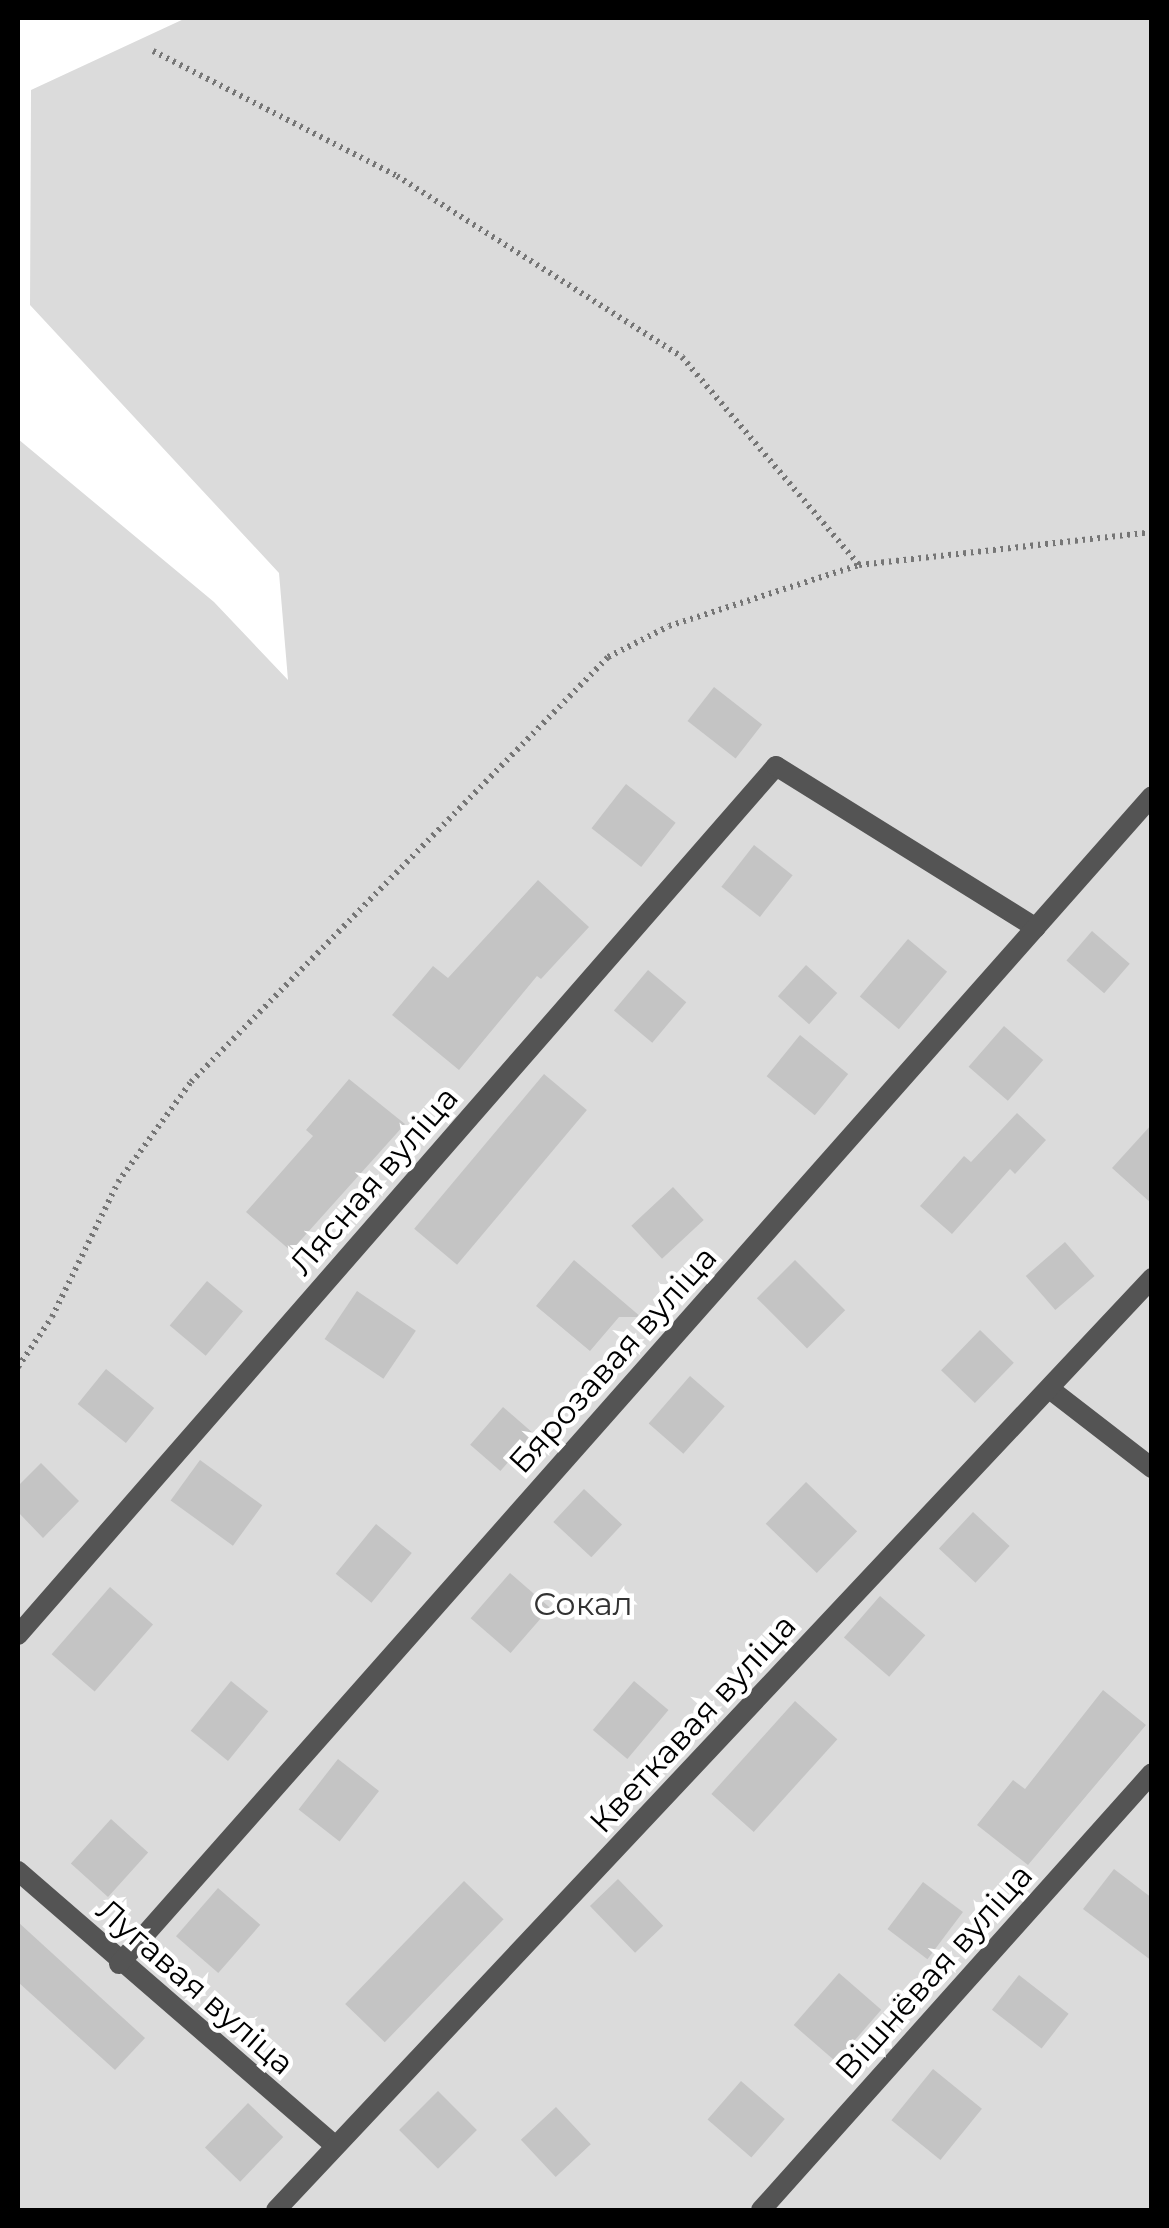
<!DOCTYPE html>
<meta charset="utf-8">
<style>
body{margin:0}
#map{position:relative;width:1169px;height:2228px;overflow:hidden;background:#fff;font-family:Montserrat,sans-serif}
div>[style]{position:absolute}
[style*='--x']{left:calc(var(--x)*1px);top:calc(var(--y)*1px);width:calc(var(--w)*1px);rotate:calc(var(--a)*1deg)}
.green>*{inset:0;background:#dbdbdb}
.building>*{inset:0;background:#c4c4c4;transform-origin:0 0}
.path>*{height:6px;margin-top:-3px;transform-origin:0;background:repeating-linear-gradient(90deg,#767676 0 2.5px,transparent 0 7.5px)}
.minor>*{height:20px;margin:-10px;padding:0 10px;transform-origin:10px;border-radius:10px;background:#545454}
span{translate:-50% -50%;white-space:nowrap;text-align:center;line-height:1.15;-webkit-text-stroke:9px #fff;paint-order:stroke}
.street-label{font-size:32px;color:#000}
.park-label{font-size:32px;color:#323232}
.frame{position:absolute;inset:0;border:20px solid #000;pointer-events:none}
</style>
<div id="map">
<div class="green">
<i style="clip-path:polygon(186px 18px,1151px 18px,1151px 2210px,18px 2210px,18px 439px,214px 602px,288px 680px,279px 573px,30px 305px,31px 90px)"></i>
</div>
<div class="building">
<i style="left:714px;top:687px;width:61px;height:43px;rotate:38deg"></i>
<i style="left:626px;top:784px;width:63px;height:56px;rotate:38deg"></i>
<i style="left:754px;top:845px;width:49px;height:53px;rotate:38deg"></i>
<i style="clip-path:polygon(538px 880px,589px 927px,541px 979px,537px 976px,459px 1070px,392px 1015px,433px 966px,448px 978px)"></i>
<i style="left:1092px;top:931px;width:50px;height:39px;rotate:41deg"></i>
<i style="left:908px;top:939px;width:51px;height:75px;rotate:40deg"></i>
<i style="left:806px;top:965px;width:42px;height:42px;rotate:42deg"></i>
<i style="left:648px;top:970px;width:50px;height:53px;rotate:40deg"></i>
<i style="left:1004px;top:1026px;width:52px;height:54px;rotate:41deg"></i>
<i style="left:800px;top:1035px;width:62px;height:53px;rotate:39deg"></i>
<i style="left:544px;top:1074px;width:56px;height:202px;rotate:40deg"></i>
<i style="clip-path:polygon(349px 1079px,405px 1124px,291px 1251px,246px 1212px,313px 1136px,306px 1130px)"></i>
<i style="clip-path:polygon(1017px 1113px,1046px 1140px,1015px 1174px,1010px 1169px,952px 1234px,920px 1206px,964px 1156px,971px 1162px)"></i>
<i style="clip-path:polygon(1152px 1124px,1152px 1204px,1112px 1168px)"></i>
<i style="left:673px;top:1187px;width:45px;height:57px;rotate:47deg"></i>
<i style="left:1065px;top:1242px;width:45px;height:52px;rotate:49deg"></i>
<i style="clip-path:polygon(574px 1260px,641px 1317px,619px 1317px,590px 1351px,536px 1306px)"></i>
<i style="left:795px;top:1260px;width:71px;height:54px;rotate:45deg"></i>
<i style="left:207px;top:1281px;width:47px;height:58px;rotate:40deg"></i>
<i style="left:357px;top:1291px;width:71px;height:58px;rotate:34deg"></i>
<i style="left:980px;top:1330px;width:47px;height:56px;rotate:44deg"></i>
<i style="left:106px;top:1369px;width:62px;height:45px;rotate:39deg"></i>
<i style="left:690px;top:1376px;width:46px;height:63px;rotate:41deg"></i>
<i style="left:503px;top:1407px;width:40px;height:50px;rotate:41deg"></i>
<i style="left:200px;top:1460px;width:77px;height:50px;rotate:36deg"></i>
<i style="clip-path:polygon(41px 1463px,79px 1501px,43px 1538px,18px 1512px,18px 1486px)"></i>
<i style="left:806px;top:1482px;width:71px;height:58px;rotate:44deg"></i>
<i style="left:584px;top:1489px;width:52px;height:45px;rotate:43deg"></i>
<i style="left:973px;top:1512px;width:50px;height:50px;rotate:43deg"></i>
<i style="left:376px;top:1524px;width:46px;height:64px;rotate:39deg"></i>
<i style="left:510px;top:1573px;width:53px;height:60px;rotate:41deg"></i>
<i style="left:110px;top:1587px;width:57px;height:89px;rotate:41deg"></i>
<i style="left:880px;top:1596px;width:60px;height:55px;rotate:41deg"></i>
<i style="left:231px;top:1681px;width:48px;height:64px;rotate:39deg"></i>
<i style="left:634px;top:1681px;width:45px;height:64px;rotate:40deg"></i>
<i style="clip-path:polygon(1103px 1690px,1146px 1725px,1028px 1865px,977px 1825px,1013px 1780px,1025px 1789px)"></i>
<i style="left:795px;top:1701px;width:57px;height:125px;rotate:42deg"></i>
<i style="left:338px;top:1759px;width:52px;height:64px;rotate:38deg"></i>
<i style="left:111px;top:1819px;width:50px;height:60px;rotate:42deg"></i>
<i style="clip-path:polygon(1114px 1869px,1152px 1898px,1152px 1961px,1083px 1909px)"></i>
<i style="left:618px;top:1879px;width:65px;height:39px;rotate:46deg"></i>
<i style="left:464px;top:1881px;width:55px;height:171px;rotate:44deg"></i>
<i style="left:923px;top:1882px;width:50px;height:59px;rotate:37deg"></i>
<i style="left:218px;top:1888px;width:56px;height:64px;rotate:41deg"></i>
<i style="clip-path:polygon(18px 1922px,145px 2038px,115px 2070px,18px 1982px)"></i>
<i style="left:839px;top:1973px;width:56px;height:69px;rotate:41deg"></i>
<i style="left:1019px;top:1975px;width:63px;height:44px;rotate:38deg"></i>
<i style="left:933px;top:2069px;width:63px;height:66px;rotate:39deg"></i>
<i style="left:741px;top:2081px;width:58px;height:51px;rotate:41deg"></i>
<i style="left:438px;top:2091px;width:55px;height:55px;rotate:45deg"></i>
<i style="left:248px;top:2103px;width:49px;height:62px;rotate:44deg"></i>
<i style="left:556px;top:2107px;width:51px;height:48px;rotate:47deg"></i>
</div>
<div class="path">
<i style="--x:153;--y:51;--w:274;--a:27.1"></i>
<i style="--x:397;--y:176;--w:338;--a:32.4"></i>
<i style="--x:682;--y:357;--w:273;--a:49.6"></i>
<i style="--x:18;--y:1367;--w:60;--a:-55.8"></i>
<i style="--x:52;--y:1317;--w:150;--a:-63.9"></i>
<i style="--x:118;--y:1182;--w:124;--a:-53.9"></i>
<i style="--x:191;--y:1082;--w:595;--a:-45.54"></i>
<i style="--x:608;--y:657;--w:68;--a:-26.9"></i>
<i style="--x:669;--y:626;--w:200;--a:-17.8"></i>
<i style="--x:859;--y:565;--w:295;--a:-6.4"></i>
</div>
<div class="minor">
<i style="--x:1051;--y:1390;--w:128;--a:37.7"></i>
<i style="--x:18;--y:1635;--w:1153;--a:-48.9"></i>
<i style="--x:776;--y:766;--w:306;--a:31.9"></i>
<i style="--x:18;--y:1871;--w:420;--a:40.9"></i>
<i style="--x:119;--y:1964;--w:1559;--a:-48.51"></i>
<i style="--x:276;--y:2210;--w:1279;--a:-46.77"></i>
<i style="--x:761;--y:2210;--w:586;--a:-48.18"></i>
</div>
<div class="street-label">
<span style="left:374px;top:1181px;rotate:-49deg">Лясная вуліца</span>
<span style="left:613px;top:1360px;rotate:-48deg">Бярозавая вуліца</span>
<span style="left:693px;top:1724px;rotate:-47deg">Кветкавая вуліца</span>
<span style="left:934px;top:1972px;rotate:-48deg">Вішнёвая вуліца</span>
<span style="left:195px;top:1987px;rotate:41deg">Лугавая вуліца</span>
</div>
<div class="park-label">
<span style="left:583px;top:1604px">Сокал</span>
</div>
<div class="frame"></div>
</div>
